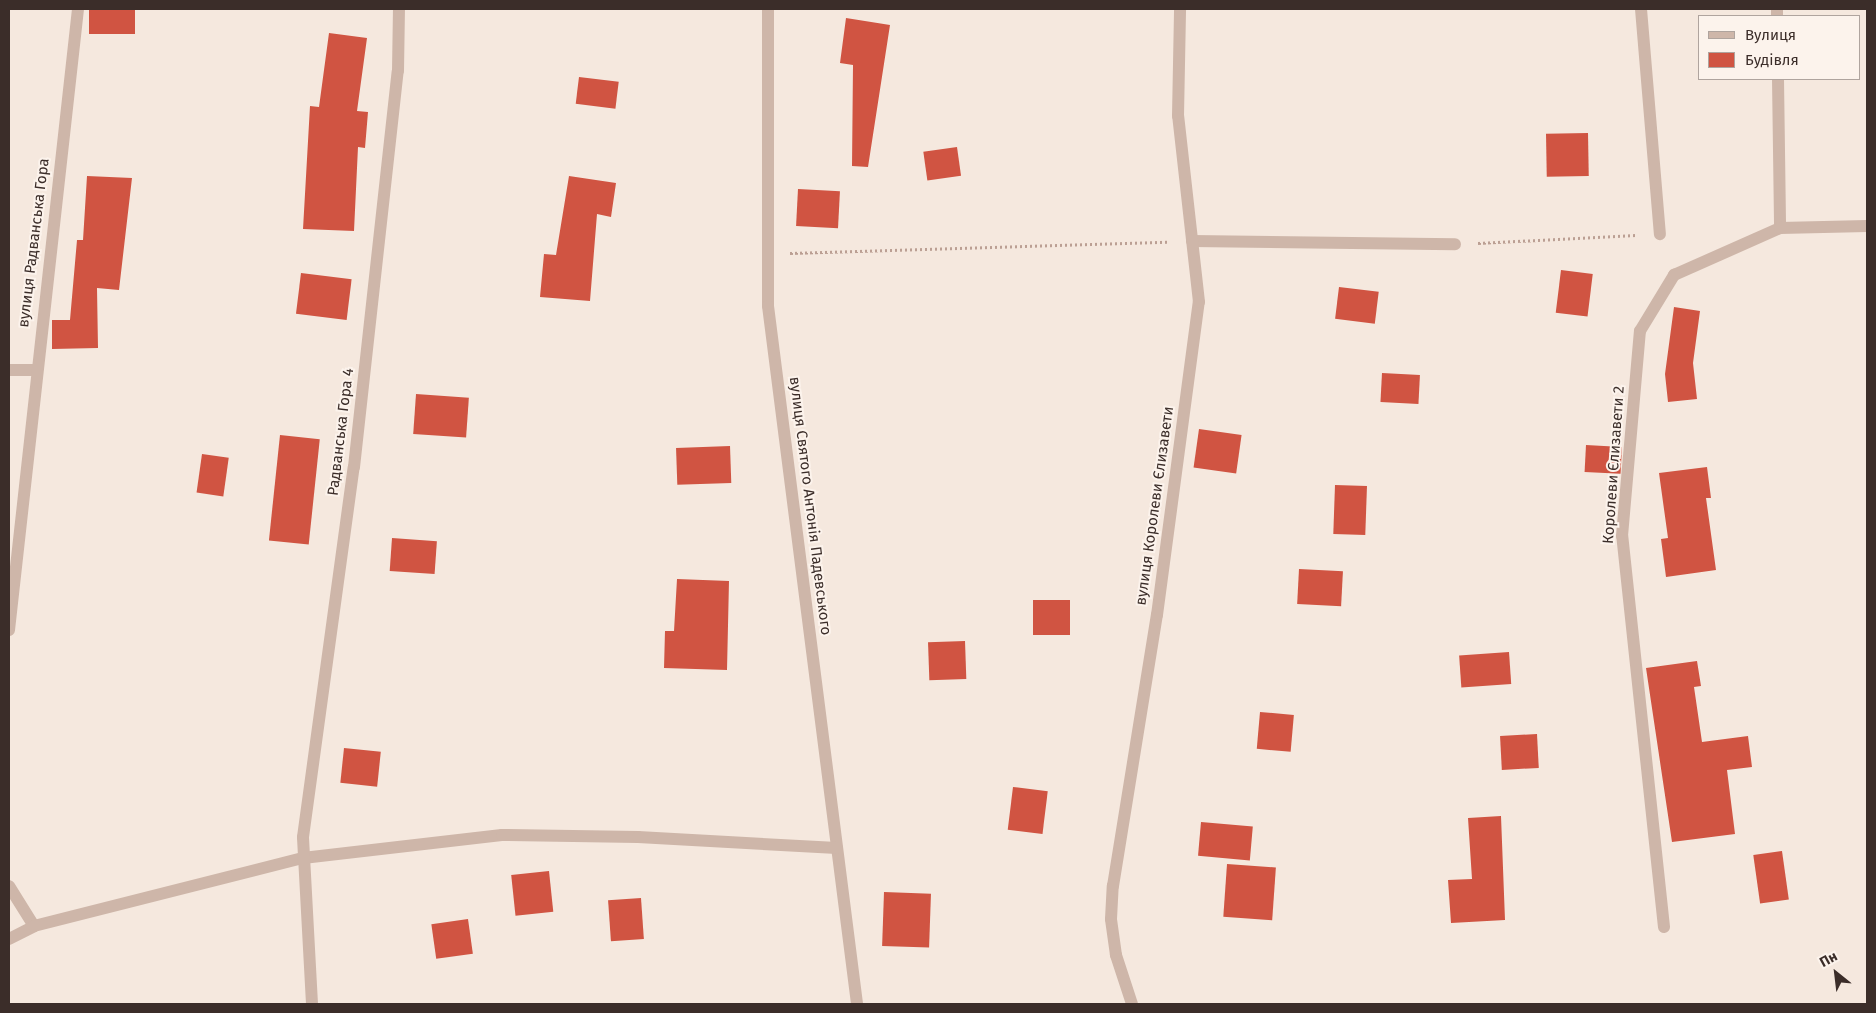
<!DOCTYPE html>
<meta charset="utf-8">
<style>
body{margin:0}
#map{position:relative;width:1876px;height:1013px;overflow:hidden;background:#f5e8de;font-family:"Fira Sans",sans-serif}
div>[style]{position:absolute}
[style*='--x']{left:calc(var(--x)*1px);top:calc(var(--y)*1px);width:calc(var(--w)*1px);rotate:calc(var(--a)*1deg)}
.building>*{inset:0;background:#d05442;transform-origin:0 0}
.path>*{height:3px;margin-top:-1.5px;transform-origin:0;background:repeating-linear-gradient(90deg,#bb9f93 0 2.5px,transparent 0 5px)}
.street>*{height:12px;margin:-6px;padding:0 6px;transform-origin:6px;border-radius:6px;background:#ceb6a9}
span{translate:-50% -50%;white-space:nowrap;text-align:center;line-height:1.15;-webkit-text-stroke:4px #fcf3ec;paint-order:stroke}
.street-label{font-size:15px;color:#3b2d29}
.frame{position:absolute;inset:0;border:10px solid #3b2d29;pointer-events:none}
.legend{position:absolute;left:1698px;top:15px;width:162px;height:65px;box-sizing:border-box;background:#fcf3ec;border:1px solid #afa49e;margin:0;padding:6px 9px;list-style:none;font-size:15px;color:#3b2d29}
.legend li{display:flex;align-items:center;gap:10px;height:25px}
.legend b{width:25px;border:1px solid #afa49e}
.north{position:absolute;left:1811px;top:948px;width:50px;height:50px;-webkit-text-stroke:4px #fcf3ec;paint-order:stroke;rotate:331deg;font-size:14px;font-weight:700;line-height:20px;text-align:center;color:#3b2d29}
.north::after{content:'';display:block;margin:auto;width:18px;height:22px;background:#3b2d29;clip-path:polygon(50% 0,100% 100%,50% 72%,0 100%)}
</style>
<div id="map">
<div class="building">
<i style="left:89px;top:9px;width:46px;height:25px"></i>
<i style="clip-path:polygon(846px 18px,890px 25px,868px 167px,852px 166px,853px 65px,840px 63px)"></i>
<i style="clip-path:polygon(329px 33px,367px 38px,357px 111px,368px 112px,365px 148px,358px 147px,354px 231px,303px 229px,310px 106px,319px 107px)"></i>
<i style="left:579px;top:77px;width:40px;height:27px;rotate:7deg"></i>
<i style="left:1588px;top:133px;width:43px;height:42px;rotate:89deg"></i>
<i style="left:957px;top:147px;width:29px;height:34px;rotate:82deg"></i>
<i style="clip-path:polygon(87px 176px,132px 178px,119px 290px,97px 288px,98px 348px,52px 349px,52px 320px,70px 320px,77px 240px,83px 240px)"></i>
<i style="clip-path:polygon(569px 176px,616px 183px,611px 217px,597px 214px,590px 301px,540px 297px,544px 254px,556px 255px)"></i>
<i style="left:798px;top:189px;width:42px;height:37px;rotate:3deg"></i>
<i style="left:1561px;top:270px;width:32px;height:43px;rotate:7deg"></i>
<i style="left:301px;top:273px;width:51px;height:41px;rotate:7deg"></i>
<i style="left:1339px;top:287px;width:40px;height:32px;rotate:7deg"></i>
<i style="clip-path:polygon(1674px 307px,1700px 311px,1693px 363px,1697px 399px,1668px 402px,1665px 374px)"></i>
<i style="left:1382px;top:373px;width:38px;height:29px;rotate:3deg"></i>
<i style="left:416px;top:394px;width:53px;height:40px;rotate:4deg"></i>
<i style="left:1199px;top:429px;width:43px;height:39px;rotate:8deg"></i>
<i style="left:280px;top:435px;width:40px;height:106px;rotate:6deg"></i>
<i style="left:1586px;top:445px;width:36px;height:27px;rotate:3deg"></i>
<i style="left:730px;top:446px;width:37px;height:54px;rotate:88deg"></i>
<i style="left:202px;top:454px;width:27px;height:39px;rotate:8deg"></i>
<i style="clip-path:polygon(1707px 467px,1711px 498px,1706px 498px,1716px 570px,1666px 577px,1661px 539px,1668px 538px,1659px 473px)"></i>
<i style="left:1335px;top:485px;width:32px;height:49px;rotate:2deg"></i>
<i style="left:392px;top:538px;width:45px;height:33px;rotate:4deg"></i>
<i style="left:1299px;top:569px;width:44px;height:35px;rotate:3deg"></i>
<i style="clip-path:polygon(677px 579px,729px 581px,727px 670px,664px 668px,665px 631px,674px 631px)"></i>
<i style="left:1033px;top:600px;width:37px;height:35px"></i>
<i style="left:965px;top:641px;width:38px;height:37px;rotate:88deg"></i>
<i style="left:1509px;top:652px;width:32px;height:50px;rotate:86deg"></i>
<i style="clip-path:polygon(1697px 661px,1701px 686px,1694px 687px,1702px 742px,1748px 736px,1752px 767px,1727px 770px,1735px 834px,1672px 842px,1646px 668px)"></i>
<i style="left:1260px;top:712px;width:34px;height:37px;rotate:5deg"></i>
<i style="left:1537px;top:734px;width:34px;height:37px;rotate:87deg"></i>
<i style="left:344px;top:748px;width:37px;height:35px;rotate:6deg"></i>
<i style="left:1013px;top:787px;width:35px;height:43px;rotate:7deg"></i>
<i style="clip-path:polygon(1501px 816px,1505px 920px,1451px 923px,1448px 880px,1472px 879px,1468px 818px)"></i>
<i style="left:1201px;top:822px;width:52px;height:34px;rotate:5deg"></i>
<i style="left:1782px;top:851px;width:49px;height:29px;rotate:82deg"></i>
<i style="left:1227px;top:864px;width:49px;height:53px;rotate:4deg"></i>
<i style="left:549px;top:871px;width:41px;height:38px;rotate:84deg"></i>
<i style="left:884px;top:892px;width:47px;height:54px;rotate:2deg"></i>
<i style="left:641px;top:898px;width:41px;height:33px;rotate:86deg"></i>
<i style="left:468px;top:919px;width:35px;height:37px;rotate:82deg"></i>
</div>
<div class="path">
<i style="--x:1478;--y:243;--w:158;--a:-2.9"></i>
<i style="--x:790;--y:253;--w:378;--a:-1.7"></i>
</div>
<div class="street">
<i style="--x:768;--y:9;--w:297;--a:90"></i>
<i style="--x:768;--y:306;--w:704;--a:82.73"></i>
<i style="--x:1641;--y:9;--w:226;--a:85.2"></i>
<i style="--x:1777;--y:9;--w:7;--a:90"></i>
<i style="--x:1778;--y:79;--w:149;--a:89.2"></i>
<i style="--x:1192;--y:241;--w:263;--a:0.7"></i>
<i style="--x:9;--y:370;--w:26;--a:0"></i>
<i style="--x:9;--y:630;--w:625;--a:-83.66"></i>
<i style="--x:9;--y:886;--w:47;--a:58"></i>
<i style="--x:1664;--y:927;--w:393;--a:-96.1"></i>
<i style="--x:1622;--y:536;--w:206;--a:-85"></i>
<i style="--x:1640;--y:331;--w:66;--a:-58.7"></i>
<i style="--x:1674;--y:275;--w:116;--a:-23.9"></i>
<i style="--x:1780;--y:228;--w:87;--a:-1.3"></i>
<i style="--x:9;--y:939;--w:28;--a:-27"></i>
<i style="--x:34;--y:926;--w:277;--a:-14.2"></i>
<i style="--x:303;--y:858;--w:200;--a:-6.6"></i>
<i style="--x:502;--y:835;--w:136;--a:0.8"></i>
<i style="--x:638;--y:837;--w:199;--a:3.2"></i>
<i style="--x:312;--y:1004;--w:167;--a:-93.1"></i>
<i style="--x:303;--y:837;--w:373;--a:-82.2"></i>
<i style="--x:354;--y:467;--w:398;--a:-83.7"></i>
<i style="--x:398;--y:71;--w:62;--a:-89.1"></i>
<i style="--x:1132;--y:1004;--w:52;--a:-108.1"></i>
<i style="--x:1116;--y:955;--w:36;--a:-98"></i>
<i style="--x:1111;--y:919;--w:33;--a:-87"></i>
<i style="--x:1113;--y:886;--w:275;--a:-80.8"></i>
<i style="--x:1157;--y:615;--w:316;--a:-82.4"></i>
<i style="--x:1199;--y:302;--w:187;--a:-96.4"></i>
<i style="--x:1178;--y:116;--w:107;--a:-88.9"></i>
</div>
<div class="street-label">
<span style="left:34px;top:243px;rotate:-83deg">вулиця Радванська Гора</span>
<span style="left:341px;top:432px;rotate:-83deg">Радванська Гора 4</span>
<span style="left:1614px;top:465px;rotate:-86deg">Королеви Єлизавети 2</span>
<span style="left:810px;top:506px;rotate:83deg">вулиця Святого Антонія Падевського</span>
<span style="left:1155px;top:506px;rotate:-82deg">вулиця Королеви Єлизавети</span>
</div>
<div class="frame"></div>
<ul class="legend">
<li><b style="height:6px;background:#ceb6a9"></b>Вулиця</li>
<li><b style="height:14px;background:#d05442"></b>Будівля</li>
</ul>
<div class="north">Пн</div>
</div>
